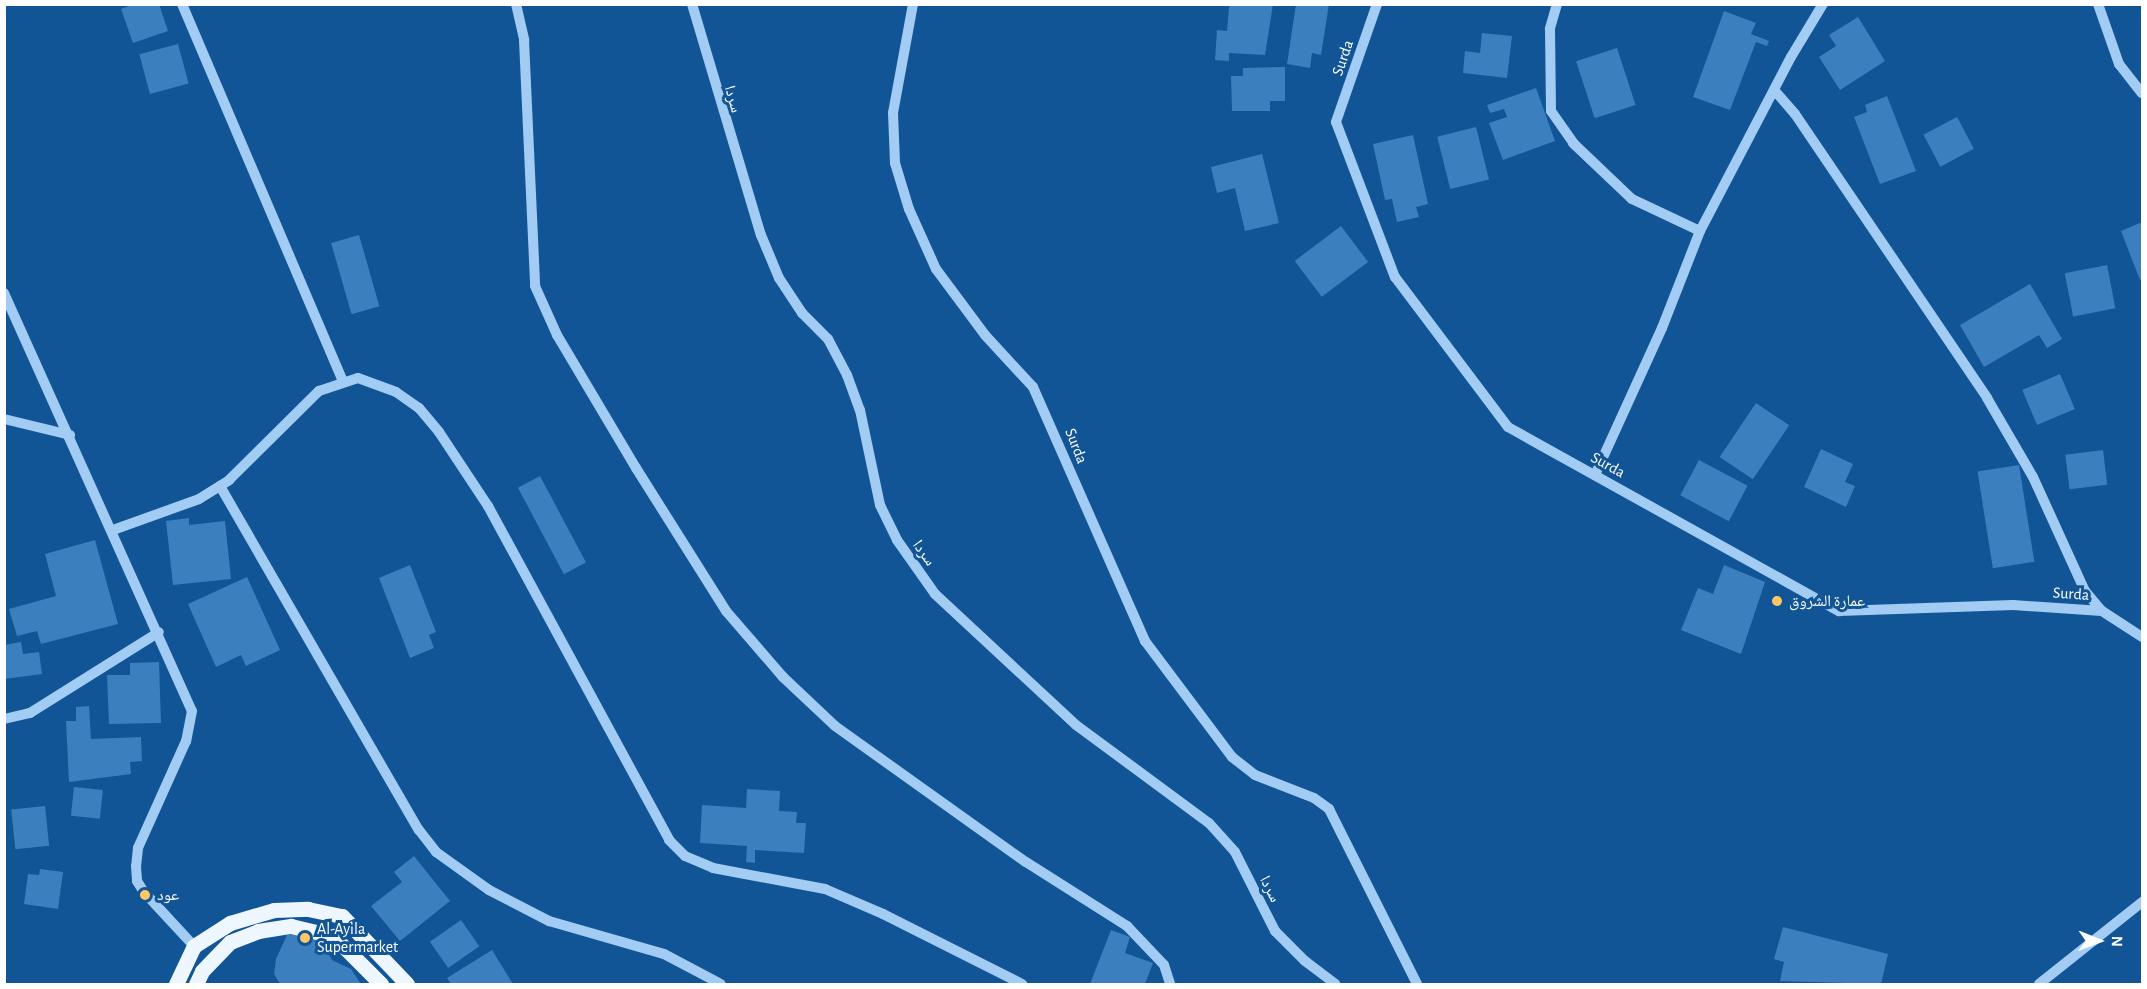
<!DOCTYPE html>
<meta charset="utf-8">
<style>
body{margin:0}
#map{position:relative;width:2147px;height:989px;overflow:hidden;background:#125596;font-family:"Alegreya Sans","Noto Naskh Arabic",sans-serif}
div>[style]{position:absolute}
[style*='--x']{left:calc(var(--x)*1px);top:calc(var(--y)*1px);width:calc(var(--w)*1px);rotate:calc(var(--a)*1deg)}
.building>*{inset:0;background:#3b7fbe;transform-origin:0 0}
.minor>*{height:10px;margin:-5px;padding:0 5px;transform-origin:5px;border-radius:5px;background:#a2ccf3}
.major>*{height:15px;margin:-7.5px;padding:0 7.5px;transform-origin:7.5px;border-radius:7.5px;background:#eef6ff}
.dots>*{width:16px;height:16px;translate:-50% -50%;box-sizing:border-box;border:3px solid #125596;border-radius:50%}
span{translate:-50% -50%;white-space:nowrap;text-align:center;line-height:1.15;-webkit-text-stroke:6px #125596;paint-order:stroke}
.street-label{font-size:16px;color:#fff}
.poi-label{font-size:16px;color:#fff}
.left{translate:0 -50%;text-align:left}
.frame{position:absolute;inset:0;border:6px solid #fff;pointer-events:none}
.north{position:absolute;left:2069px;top:911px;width:60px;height:60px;-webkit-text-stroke:4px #125596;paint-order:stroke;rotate:91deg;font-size:16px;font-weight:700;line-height:24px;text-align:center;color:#fff}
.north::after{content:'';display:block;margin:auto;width:21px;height:27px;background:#fff;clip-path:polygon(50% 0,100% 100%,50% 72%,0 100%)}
</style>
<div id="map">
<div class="building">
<i style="clip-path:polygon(134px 4px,159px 4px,168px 31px,133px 43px,121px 9px)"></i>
<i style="clip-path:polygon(1233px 4px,1273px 4px,1265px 55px,1229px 53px,1229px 61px,1215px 60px,1217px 30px,1227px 31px,1229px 7px)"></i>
<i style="clip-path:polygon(1296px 4px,1329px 4px,1321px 55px,1312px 53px,1310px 68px,1287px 64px)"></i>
<i style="clip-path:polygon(1724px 11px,1756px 23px,1751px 34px,1769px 41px,1767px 46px,1756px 42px,1730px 110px,1693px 97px)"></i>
<i style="clip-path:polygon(1858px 17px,1885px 61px,1840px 90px,1819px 57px,1836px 46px,1829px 35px)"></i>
<i style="clip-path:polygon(1482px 33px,1512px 36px,1507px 78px,1463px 73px,1465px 51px,1480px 53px)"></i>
<i style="left:178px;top:44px;width:41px;height:40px;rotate:75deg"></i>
<i style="left:1617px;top:48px;width:60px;height:43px;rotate:72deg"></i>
<i style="clip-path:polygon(1285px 67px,1285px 101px,1270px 101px,1270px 111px,1232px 111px,1231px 76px,1243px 76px,1243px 68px)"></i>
<i style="clip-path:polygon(1536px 88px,1555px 141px,1503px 160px,1489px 123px,1507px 117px,1504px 109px,1490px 113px,1487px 105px)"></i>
<i style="clip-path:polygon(1887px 96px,1916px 171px,1880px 184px,1854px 117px,1867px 112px,1865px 105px)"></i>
<i style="left:1957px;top:117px;width:36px;height:38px;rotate:62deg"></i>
<i style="left:1476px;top:127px;width:54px;height:40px;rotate:76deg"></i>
<i style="clip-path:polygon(1413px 135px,1428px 204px,1416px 207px,1419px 217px,1397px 222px,1392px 199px,1385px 200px,1373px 144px)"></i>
<i style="clip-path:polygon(1262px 154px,1279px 223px,1245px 231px,1235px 188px,1217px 193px,1211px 167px)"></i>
<i style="clip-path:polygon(2142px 222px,2142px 279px,2140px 280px,2121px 231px)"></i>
<i style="left:1341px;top:226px;width:45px;height:58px;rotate:53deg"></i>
<i style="left:359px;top:235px;width:74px;height:29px;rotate:74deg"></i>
<i style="left:2107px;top:265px;width:44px;height:43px;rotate:79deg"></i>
<i style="clip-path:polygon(2030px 284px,2062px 339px,2047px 348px,2039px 335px,1984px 367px,1960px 325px)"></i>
<i style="left:2060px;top:374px;width:38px;height:41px;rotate:67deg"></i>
<i style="left:1756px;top:403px;width:40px;height:65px;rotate:34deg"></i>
<i style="clip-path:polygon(1821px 449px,1853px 464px,1845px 482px,1855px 486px,1846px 507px,1804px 487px)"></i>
<i style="left:2103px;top:450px;width:35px;height:38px;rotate:83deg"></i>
<i style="left:1699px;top:460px;width:55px;height:40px;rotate:28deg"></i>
<i style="left:2019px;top:465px;width:98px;height:42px;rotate:81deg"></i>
<i style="left:540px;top:476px;width:98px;height:25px;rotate:62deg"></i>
<i style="clip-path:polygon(189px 518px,189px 525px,225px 521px,231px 579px,173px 585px,166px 521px)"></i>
<i style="clip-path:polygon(95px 540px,118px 624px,41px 644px,37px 631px,17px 636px,9px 609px,56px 596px,45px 554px)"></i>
<i style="clip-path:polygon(410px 565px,436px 632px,429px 635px,434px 648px,410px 658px,379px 578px)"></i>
<i style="clip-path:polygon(1724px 565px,1765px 582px,1741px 654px,1681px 630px,1698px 588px,1713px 594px)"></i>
<i style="clip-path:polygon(247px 577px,280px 650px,246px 666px,241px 655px,216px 667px,188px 604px)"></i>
<i style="clip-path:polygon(21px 642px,23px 654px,39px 652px,42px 674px,4px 679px,4px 645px)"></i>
<i style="clip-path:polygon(159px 662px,161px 723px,109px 724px,107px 675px,130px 675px,130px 663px)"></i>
<i style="clip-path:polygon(89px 706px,91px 739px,141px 737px,142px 761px,130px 762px,131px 774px,69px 782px,66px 721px,76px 721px,76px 707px)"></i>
<i style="left:74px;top:787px;width:29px;height:29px;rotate:6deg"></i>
<i style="clip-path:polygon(747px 789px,780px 791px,779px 811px,797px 812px,796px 823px,806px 823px,804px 853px,755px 850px,755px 863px,746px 862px,747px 846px,700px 843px,702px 805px,746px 808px)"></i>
<i style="left:45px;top:806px;width:40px;height:34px;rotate:84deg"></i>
<i style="clip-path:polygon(414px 856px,450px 901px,400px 941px,371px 906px,402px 882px,394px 872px)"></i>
<i style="clip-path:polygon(40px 869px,63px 872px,58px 909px,24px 904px,28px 874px,39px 875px)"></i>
<i style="left:461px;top:920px;width:32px;height:38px;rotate:55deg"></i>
<i style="clip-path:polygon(1783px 927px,1888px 954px,1881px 984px,1780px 981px,1784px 962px,1774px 959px)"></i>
<i style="clip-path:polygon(1111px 930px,1130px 937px,1125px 953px,1153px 963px,1145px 984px,1090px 984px)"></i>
<i style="clip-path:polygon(299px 933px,323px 944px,332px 960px,351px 969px,361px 984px,280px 984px,274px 974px,276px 959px,287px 935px)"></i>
<i style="clip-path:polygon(492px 950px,513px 984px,451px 984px,447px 978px)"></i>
</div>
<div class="minor">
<i style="--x:182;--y:4;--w:410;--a:66.9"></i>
<i style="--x:516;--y:4;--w:37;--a:77"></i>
<i style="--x:524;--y:40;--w:246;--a:87.4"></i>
<i style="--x:535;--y:286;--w:54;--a:65.8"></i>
<i style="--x:557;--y:335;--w:155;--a:59.3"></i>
<i style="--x:636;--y:468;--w:169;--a:57.8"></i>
<i style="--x:726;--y:611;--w:87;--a:49.2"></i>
<i style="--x:783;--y:677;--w:71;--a:43.3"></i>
<i style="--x:835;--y:726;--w:234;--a:35.5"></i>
<i style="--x:1026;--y:862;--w:120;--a:32.4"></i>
<i style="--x:1127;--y:926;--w:54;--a:46.5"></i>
<i style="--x:1164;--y:965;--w:20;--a:72"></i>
<i style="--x:692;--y:4;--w:241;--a:73.4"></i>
<i style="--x:761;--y:235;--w:47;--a:67.3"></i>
<i style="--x:779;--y:278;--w:42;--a:56.7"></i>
<i style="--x:802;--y:313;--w:37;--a:45"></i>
<i style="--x:828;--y:339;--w:41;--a:62.2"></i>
<i style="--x:847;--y:375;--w:37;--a:70"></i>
<i style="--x:860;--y:410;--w:97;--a:78.1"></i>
<i style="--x:880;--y:505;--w:39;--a:64"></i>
<i style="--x:897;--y:540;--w:66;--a:54.9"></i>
<i style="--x:935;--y:594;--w:192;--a:42.9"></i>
<i style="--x:1076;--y:725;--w:165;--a:36.4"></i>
<i style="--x:1209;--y:823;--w:39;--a:48"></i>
<i style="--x:1235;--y:852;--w:89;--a:63.1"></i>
<i style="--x:1275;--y:931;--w:42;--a:45"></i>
<i style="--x:1305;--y:961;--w:38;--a:37"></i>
<i style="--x:913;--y:4;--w:111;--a:100.4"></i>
<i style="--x:893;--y:113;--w:50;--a:87.7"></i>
<i style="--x:895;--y:163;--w:48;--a:73.1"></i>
<i style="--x:909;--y:209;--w:66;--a:65.8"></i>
<i style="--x:936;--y:269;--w:82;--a:53.4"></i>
<i style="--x:985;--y:335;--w:71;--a:47.3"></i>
<i style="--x:1033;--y:387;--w:278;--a:66.2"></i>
<i style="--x:1145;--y:641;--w:145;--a:53.1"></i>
<i style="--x:1232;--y:757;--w:29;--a:38"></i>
<i style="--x:1255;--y:775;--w:63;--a:21.3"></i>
<i style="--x:1314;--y:798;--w:19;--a:36"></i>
<i style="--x:1329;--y:809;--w:196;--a:63.3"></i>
<i style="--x:1377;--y:4;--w:125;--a:109.2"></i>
<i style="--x:1336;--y:122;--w:166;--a:69.2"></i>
<i style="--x:1395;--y:277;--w:188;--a:53"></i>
<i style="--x:1508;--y:427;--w:379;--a:29.1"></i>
<i style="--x:1839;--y:611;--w:174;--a:-2"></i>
<i style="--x:2013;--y:605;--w:89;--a:3.9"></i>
<i style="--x:2102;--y:611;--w:48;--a:33"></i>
<i style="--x:1557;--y:4;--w:26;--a:106"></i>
<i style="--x:1550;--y:29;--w:82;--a:89.3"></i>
<i style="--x:1551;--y:111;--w:39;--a:55"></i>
<i style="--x:1573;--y:143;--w:81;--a:43.5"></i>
<i style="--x:1632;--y:199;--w:75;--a:25.2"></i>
<i style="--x:2098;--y:4;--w:64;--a:70.7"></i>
<i style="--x:2119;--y:64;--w:37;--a:52"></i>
<i style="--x:1775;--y:91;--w:30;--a:49"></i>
<i style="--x:1795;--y:114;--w:343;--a:55.9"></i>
<i style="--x:1987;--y:398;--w:91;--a:59.8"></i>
<i style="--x:2033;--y:477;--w:125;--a:65.5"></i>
<i style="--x:2085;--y:591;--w:26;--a:50"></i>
<i style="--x:4;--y:293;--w:458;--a:65.8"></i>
<i style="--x:192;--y:711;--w:31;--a:101"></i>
<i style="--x:186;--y:741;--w:117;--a:114.2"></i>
<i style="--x:138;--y:848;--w:18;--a:96"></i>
<i style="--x:136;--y:866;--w:15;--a:86"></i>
<i style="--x:137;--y:881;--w:13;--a:58"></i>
<i style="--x:144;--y:892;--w:74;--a:47.2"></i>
<i style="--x:4;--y:419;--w:68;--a:13.6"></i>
<i style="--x:1595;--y:475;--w:162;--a:-65.5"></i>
<i style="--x:1662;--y:328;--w:104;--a:-68.6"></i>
<i style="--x:1700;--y:231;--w:196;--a:-62.4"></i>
<i style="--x:1791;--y:57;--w:62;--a:-58.9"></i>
<i style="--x:220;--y:486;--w:397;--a:60"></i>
<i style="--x:419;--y:830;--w:28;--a:52"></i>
<i style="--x:436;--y:852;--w:65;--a:35.6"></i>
<i style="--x:489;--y:890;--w:68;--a:27.3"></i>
<i style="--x:549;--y:921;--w:120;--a:16"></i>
<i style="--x:664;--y:954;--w:64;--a:27.8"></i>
<i style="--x:113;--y:530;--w:91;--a:-19.8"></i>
<i style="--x:199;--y:499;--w:36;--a:-32"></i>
<i style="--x:229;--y:480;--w:127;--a:-44.7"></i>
<i style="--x:319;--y:391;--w:41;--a:-18.4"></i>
<i style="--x:358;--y:378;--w:40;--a:20.2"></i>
<i style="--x:396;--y:392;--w:28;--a:35"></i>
<i style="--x:419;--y:408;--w:31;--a:50"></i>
<i style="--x:439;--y:432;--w:89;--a:56.5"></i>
<i style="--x:488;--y:506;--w:380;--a:61.5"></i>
<i style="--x:669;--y:840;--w:23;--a:45"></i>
<i style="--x:685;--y:856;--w:30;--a:23"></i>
<i style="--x:713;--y:868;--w:114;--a:10.6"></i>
<i style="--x:825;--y:889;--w:63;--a:23.3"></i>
<i style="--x:883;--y:914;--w:156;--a:26.7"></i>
<i style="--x:4;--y:719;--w:27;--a:-13"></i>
<i style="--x:30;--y:713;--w:152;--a:-32.1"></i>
<i style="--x:2039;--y:984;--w:132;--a:-38.5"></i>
</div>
<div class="major">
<i style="--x:176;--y:984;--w:42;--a:-64.7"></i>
<i style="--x:194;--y:946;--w:43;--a:-32.6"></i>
<i style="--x:230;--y:923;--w:46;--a:-16.5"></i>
<i style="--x:274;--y:910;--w:34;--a:-2"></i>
<i style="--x:308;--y:909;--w:35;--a:12"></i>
<i style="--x:342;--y:916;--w:94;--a:46.3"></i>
<i style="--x:196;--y:984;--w:14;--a:-65"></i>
<i style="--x:202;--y:971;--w:40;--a:-46"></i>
<i style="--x:230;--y:942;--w:30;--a:-21"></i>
<i style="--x:258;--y:931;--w:33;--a:-9"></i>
<i style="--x:291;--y:926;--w:43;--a:13.4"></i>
<i style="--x:333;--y:936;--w:68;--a:45"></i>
</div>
<div class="dots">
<i style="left:1777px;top:601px;background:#ffc864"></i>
<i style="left:145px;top:895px;background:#ffc864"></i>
<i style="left:305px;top:938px;background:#ffc864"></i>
</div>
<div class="street-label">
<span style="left:1343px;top:58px;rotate:-71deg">Surda</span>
<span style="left:733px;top:99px;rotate:74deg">سردا</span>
<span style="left:1076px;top:446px;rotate:69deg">Surda</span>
<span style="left:1608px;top:465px;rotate:29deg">Surda</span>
<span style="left:924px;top:553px;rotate:55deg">سردا</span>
<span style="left:2071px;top:594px;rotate:4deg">Surda</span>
<span style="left:1270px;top:889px;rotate:63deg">سردا</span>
</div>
<div class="poi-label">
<span class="left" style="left:1789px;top:601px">عمارة الشروق</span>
<span class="left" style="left:157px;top:895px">عود</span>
<span class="left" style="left:317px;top:938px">Al-Ayila<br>Supermarket</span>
</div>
<div class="frame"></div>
<div class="north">N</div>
</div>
